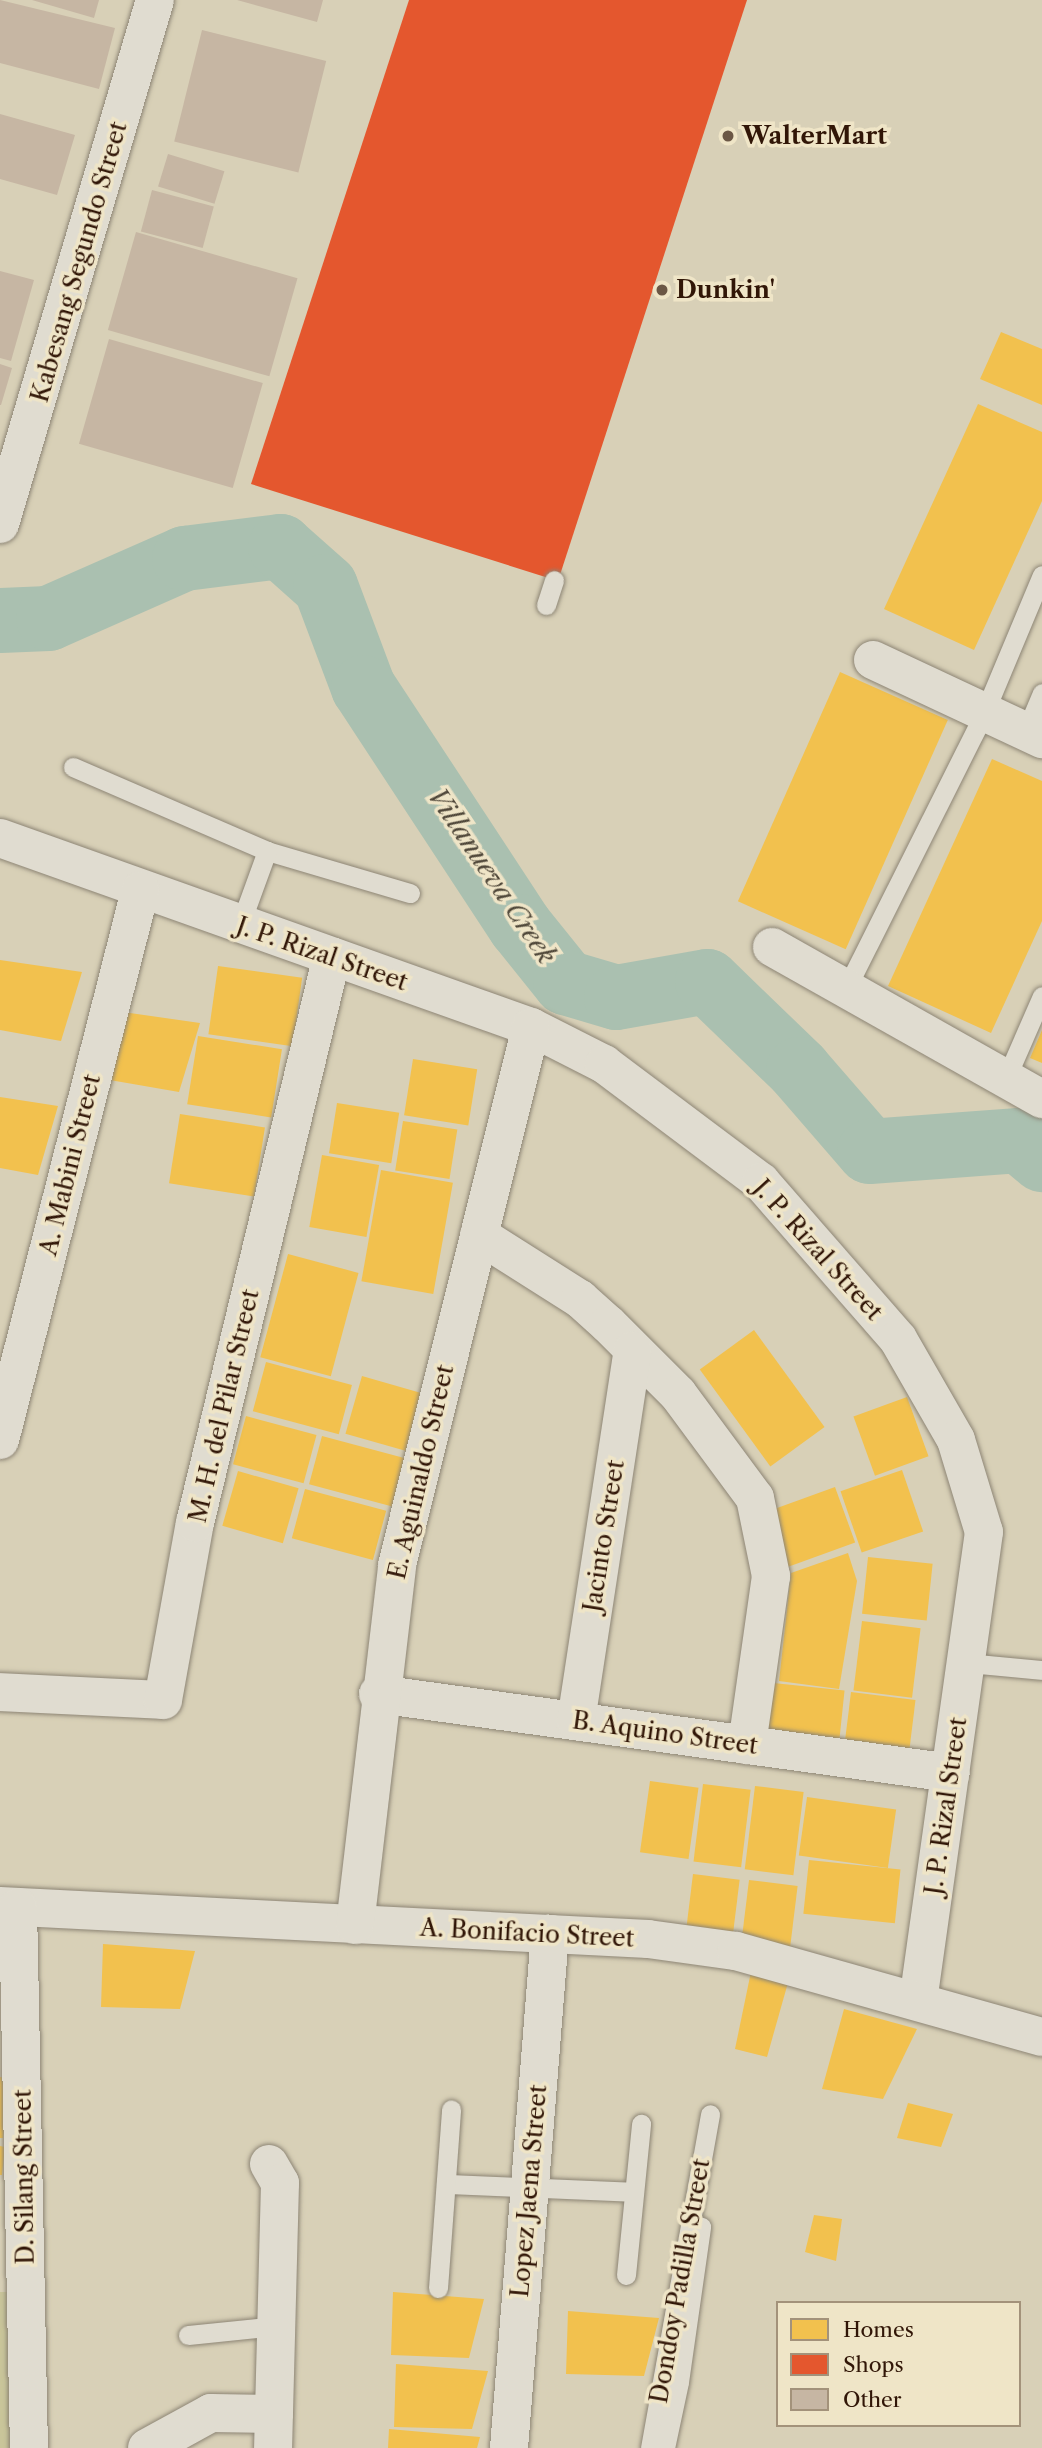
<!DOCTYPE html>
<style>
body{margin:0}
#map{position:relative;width:1042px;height:2448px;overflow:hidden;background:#d8d0b7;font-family:"Libre Caslon Text",serif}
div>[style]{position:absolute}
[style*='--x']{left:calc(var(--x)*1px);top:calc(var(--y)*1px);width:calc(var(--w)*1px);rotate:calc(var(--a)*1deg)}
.green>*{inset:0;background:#c9c59a;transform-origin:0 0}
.homes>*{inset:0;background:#f2c14e;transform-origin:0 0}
.shops>*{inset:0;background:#e4572e}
.river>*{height:65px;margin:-32.5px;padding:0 32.5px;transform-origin:32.5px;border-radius:32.5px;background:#aac0b0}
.building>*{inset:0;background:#c6b6a3;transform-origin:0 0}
.roads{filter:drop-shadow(0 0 2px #8d8575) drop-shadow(0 0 2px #8d8575)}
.lane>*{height:19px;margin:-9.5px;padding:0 9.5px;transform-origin:9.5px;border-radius:9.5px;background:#e0dcd0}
.street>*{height:38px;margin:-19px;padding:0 19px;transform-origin:19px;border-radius:19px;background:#e0dcd0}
.dots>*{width:19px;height:19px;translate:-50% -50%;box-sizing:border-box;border:4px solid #efe5c7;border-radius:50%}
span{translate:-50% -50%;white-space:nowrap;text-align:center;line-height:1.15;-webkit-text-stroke:7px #efe5c7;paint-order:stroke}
.poi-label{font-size:24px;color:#311607;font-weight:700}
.left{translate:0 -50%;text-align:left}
.street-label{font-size:24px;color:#311607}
.water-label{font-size:26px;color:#4f4739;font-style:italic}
.legend{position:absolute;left:776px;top:2301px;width:245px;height:126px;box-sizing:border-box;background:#efe5c7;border:2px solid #a3927a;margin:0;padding:9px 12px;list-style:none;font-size:21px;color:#311607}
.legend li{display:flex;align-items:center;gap:14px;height:35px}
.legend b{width:35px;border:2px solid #a3927a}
</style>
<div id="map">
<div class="green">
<i style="left:10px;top:2292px;width:156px;height:10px;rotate:90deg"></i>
</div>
<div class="homes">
<i style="clip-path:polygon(1001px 332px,1042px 349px,1042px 405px,980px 379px)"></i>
<i style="clip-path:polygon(978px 404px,1042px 432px,1042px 501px,974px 650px,884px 609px)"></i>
<i style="left:840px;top:672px;width:118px;height:251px;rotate:24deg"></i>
<i style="clip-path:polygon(992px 759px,1042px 781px,1042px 921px,991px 1033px,888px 986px)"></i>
<i style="clip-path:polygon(0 960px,82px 972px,61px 1041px,0 1030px)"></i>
<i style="left:218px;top:966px;width:85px;height:69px;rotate:8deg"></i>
<i style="clip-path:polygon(116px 1011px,200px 1023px,179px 1092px,104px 1079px)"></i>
<i style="clip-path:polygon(1042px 1030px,1042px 1063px,1030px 1058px)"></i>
<i style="left:198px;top:1036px;width:85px;height:69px;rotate:9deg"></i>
<i style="left:413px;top:1059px;width:65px;height:57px;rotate:9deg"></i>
<i style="clip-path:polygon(0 1097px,58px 1106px,38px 1175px,0 1168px)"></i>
<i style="left:337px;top:1103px;width:63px;height:51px;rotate:9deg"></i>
<i style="left:180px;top:1114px;width:86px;height:70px;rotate:9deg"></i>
<i style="left:403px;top:1121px;width:55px;height:50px;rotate:9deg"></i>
<i style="left:322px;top:1155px;width:58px;height:73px;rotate:10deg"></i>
<i style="left:381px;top:1170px;width:73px;height:113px;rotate:10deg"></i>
<i style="left:288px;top:1254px;width:73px;height:107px;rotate:15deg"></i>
<i style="left:754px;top:1330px;width:120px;height:67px;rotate:54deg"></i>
<i style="left:266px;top:1362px;width:89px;height:51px;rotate:15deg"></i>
<i style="left:362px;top:1376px;width:66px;height:60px;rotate:16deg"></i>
<i style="left:907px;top:1397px;width:63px;height:57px;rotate:70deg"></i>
<i style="left:246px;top:1416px;width:73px;height:50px;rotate:15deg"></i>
<i style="left:322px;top:1436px;width:87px;height:50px;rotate:15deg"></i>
<i style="left:902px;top:1470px;width:65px;height:65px;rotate:71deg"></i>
<i style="left:238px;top:1471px;width:63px;height:57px;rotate:16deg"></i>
<i style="left:835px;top:1487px;width:59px;height:77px;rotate:70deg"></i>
<i style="left:305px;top:1489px;width:84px;height:51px;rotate:15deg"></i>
<i style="clip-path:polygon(848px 1553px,857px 1581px,839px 1689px,779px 1681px,791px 1573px)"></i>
<i style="left:868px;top:1557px;width:65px;height:57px;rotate:6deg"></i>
<i style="left:862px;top:1621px;width:59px;height:70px;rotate:7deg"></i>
<i style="left:764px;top:1682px;width:81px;height:63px;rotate:6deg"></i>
<i style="left:851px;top:1692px;width:65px;height:63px;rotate:7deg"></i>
<i style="left:650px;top:1781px;width:49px;height:72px;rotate:8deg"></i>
<i style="left:703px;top:1784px;width:48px;height:78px;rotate:7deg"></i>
<i style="left:755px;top:1786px;width:49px;height:84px;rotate:7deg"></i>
<i style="left:807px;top:1797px;width:90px;height:59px;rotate:8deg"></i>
<i style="left:809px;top:1860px;width:92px;height:54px;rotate:6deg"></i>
<i style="left:693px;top:1874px;width:47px;height:60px;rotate:7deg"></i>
<i style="left:749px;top:1880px;width:49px;height:65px;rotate:7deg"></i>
<i style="clip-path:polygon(103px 1944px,195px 1951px,180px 2009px,101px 2007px)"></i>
<i style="clip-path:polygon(753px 1962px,791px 1972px,767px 2057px,735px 2049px)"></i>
<i style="clip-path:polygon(844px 2009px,917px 2029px,883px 2099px,822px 2089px)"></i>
<i style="clip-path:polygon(0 2077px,9px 2078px,3px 2138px,0 2138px)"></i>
<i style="clip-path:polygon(908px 2103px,953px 2114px,941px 2147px,897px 2138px)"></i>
<i style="clip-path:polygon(0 2146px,5px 2147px,2px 2175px,0 2175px)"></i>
<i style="clip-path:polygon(814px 2215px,842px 2219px,836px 2261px,805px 2252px)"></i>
<i style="clip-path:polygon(393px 2292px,484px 2299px,469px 2358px,391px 2355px)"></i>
<i style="clip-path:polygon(568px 2311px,659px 2318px,644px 2376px,566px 2374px)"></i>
<i style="clip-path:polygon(396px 2364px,488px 2371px,472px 2429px,394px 2427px)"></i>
<i style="clip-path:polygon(389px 2429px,480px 2437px,477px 2448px,388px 2448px)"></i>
</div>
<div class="shops">
<i style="clip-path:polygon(409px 0,747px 0,558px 581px,251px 484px)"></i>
</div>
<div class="river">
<i style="--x:0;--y:620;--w:48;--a:-2.4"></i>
<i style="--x:48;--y:618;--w:149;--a:-23.8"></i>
<i style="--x:184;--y:558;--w:97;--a:-7.1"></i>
<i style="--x:280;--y:546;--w:60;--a:41.6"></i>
<i style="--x:325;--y:586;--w:108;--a:69.4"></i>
<i style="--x:363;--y:687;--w:286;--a:56.7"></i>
<i style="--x:520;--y:926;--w:72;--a:51.2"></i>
<i style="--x:565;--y:982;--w:53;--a:16.4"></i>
<i style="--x:616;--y:997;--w:92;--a:-10"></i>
<i style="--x:707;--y:981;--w:127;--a:44"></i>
<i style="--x:798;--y:1069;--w:108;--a:49.1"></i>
<i style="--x:869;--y:1151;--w:150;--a:-4.2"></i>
<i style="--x:1019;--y:1140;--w:30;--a:40"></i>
</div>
<div class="building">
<i style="clip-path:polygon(0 0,115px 28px,99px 89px,0 63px)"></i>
<i style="clip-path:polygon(32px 0,99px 0,94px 18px)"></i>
<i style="clip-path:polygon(237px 0,323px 0,317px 22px)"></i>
<i style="left:202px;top:30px;width:128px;height:115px;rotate:14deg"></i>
<i style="clip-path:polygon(0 114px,75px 135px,57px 195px,0 179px)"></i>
<i style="left:168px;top:154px;width:59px;height:34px;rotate:17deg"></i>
<i style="left:152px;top:190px;width:64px;height:43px;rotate:15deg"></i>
<i style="left:136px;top:232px;width:168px;height:102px;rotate:16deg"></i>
<i style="clip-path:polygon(0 271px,34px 280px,11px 361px,0 358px)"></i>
<i style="left:109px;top:339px;width:160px;height:109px;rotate:16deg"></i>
<i style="clip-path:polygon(0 364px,12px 368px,1px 405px,0 405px)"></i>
</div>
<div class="roads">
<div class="lane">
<i style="--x:546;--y:605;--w:26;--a:-72"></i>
<i style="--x:1026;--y:731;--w:41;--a:-67.2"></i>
<i style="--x:73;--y:767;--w:211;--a:23.4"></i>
<i style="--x:267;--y:851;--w:149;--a:16.4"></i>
<i style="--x:240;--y:925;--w:79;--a:-70"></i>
<i style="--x:846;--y:989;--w:311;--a:-63.4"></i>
<i style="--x:985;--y:711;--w:147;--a:-67.3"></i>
<i style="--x:1007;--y:1076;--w:87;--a:-66.4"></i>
<i style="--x:968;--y:1663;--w:74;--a:5.4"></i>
<i style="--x:446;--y:2184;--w:188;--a:2.4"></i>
<i style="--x:626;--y:2275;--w:152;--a:-84.3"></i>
<i style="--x:438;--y:2288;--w:179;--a:-85.8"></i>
<i style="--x:188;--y:2335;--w:88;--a:-5.8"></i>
<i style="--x:650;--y:2448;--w:339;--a:-79.8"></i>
<i style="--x:665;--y:2448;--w:67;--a:-78"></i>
<i style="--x:679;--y:2382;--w:157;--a:-81.9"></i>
</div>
<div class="street">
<i style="--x:0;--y:524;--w:546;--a:-73.52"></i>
<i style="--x:873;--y:660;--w:187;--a:25.1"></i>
<i style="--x:0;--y:838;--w:564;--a:19.59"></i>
<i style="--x:531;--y:1027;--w:82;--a:26.9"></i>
<i style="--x:604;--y:1064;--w:196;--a:36.9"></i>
<i style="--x:761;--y:1182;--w:208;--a:48.9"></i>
<i style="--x:898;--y:1339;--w:116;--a:60.1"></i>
<i style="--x:956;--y:1440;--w:96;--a:73.1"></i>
<i style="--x:984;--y:1532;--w:473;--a:98"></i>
<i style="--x:772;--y:947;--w:310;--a:29.4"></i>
<i style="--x:479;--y:1235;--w:120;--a:32.4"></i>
<i style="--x:580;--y:1299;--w:38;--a:42"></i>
<i style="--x:608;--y:1324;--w:99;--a:45"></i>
<i style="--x:678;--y:1394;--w:129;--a:53.5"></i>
<i style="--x:755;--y:1498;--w:80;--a:78.4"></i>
<i style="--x:771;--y:1576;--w:171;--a:98.1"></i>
<i style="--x:0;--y:1440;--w:567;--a:-75.69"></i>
<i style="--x:0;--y:1692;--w:163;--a:2.8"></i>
<i style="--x:163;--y:1700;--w:180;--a:-79.8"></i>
<i style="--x:195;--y:1523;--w:583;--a:-76.42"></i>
<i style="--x:378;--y:1694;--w:578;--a:7.85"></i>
<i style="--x:576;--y:1721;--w:375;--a:-81.3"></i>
<i style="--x:0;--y:1906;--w:649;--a:2.92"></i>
<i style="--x:648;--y:1939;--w:89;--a:7.8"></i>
<i style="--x:736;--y:1951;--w:318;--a:15.7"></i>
<i style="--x:18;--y:1907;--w:541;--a:88.84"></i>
<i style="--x:355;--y:1925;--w:362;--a:-83.3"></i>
<i style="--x:397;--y:1565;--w:554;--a:-76.01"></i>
<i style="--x:269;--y:2164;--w:22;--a:60"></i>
<i style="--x:280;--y:2183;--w:265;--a:91.5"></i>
<i style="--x:147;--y:2448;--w:73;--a:-28.7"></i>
<i style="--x:211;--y:2413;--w:63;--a:0.9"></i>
<i style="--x:509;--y:2448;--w:516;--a:-85.44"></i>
</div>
</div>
<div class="dots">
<i style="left:728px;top:136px;background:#6b5745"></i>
<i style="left:662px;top:290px;background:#6b5745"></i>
</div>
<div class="poi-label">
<span class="left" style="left:742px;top:136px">WalterMart</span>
<span class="left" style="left:676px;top:290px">Dunkin'</span>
</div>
<div class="street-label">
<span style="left:79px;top:262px;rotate:-74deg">Kabesang Segundo Street</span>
<span style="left:322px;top:954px;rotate:19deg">J. P. Rizal Street</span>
<span style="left:70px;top:1165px;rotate:-76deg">A. Mabini Street</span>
<span style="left:818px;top:1250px;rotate:48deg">J. P. Rizal Street</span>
<span style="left:224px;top:1406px;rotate:-77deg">M. H. del Pilar Street</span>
<span style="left:421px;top:1472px;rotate:-77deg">E. Aguinaldo Street</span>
<span style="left:604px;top:1536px;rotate:-81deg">Jacinto Street</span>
<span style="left:665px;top:1733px;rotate:8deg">B. Aquino Street</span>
<span style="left:946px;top:1806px;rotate:-82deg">J. P. Rizal Street</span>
<span style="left:527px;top:1933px;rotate:3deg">A. Bonifacio Street</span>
<span style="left:24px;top:2177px;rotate:-91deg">D. Silang Street</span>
<span style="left:529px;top:2191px;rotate:-85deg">Lopez Jaena Street</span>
<span style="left:680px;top:2281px;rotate:-80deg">Dondoy Padilla Street</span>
</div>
<div class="water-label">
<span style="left:491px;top:876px;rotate:56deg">Villanueva Creek</span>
</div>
<ul class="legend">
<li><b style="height:19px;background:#f2c14e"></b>Homes</li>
<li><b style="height:19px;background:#e4572e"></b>Shops</li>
<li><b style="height:19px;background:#c6b6a3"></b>Other</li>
</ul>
</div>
